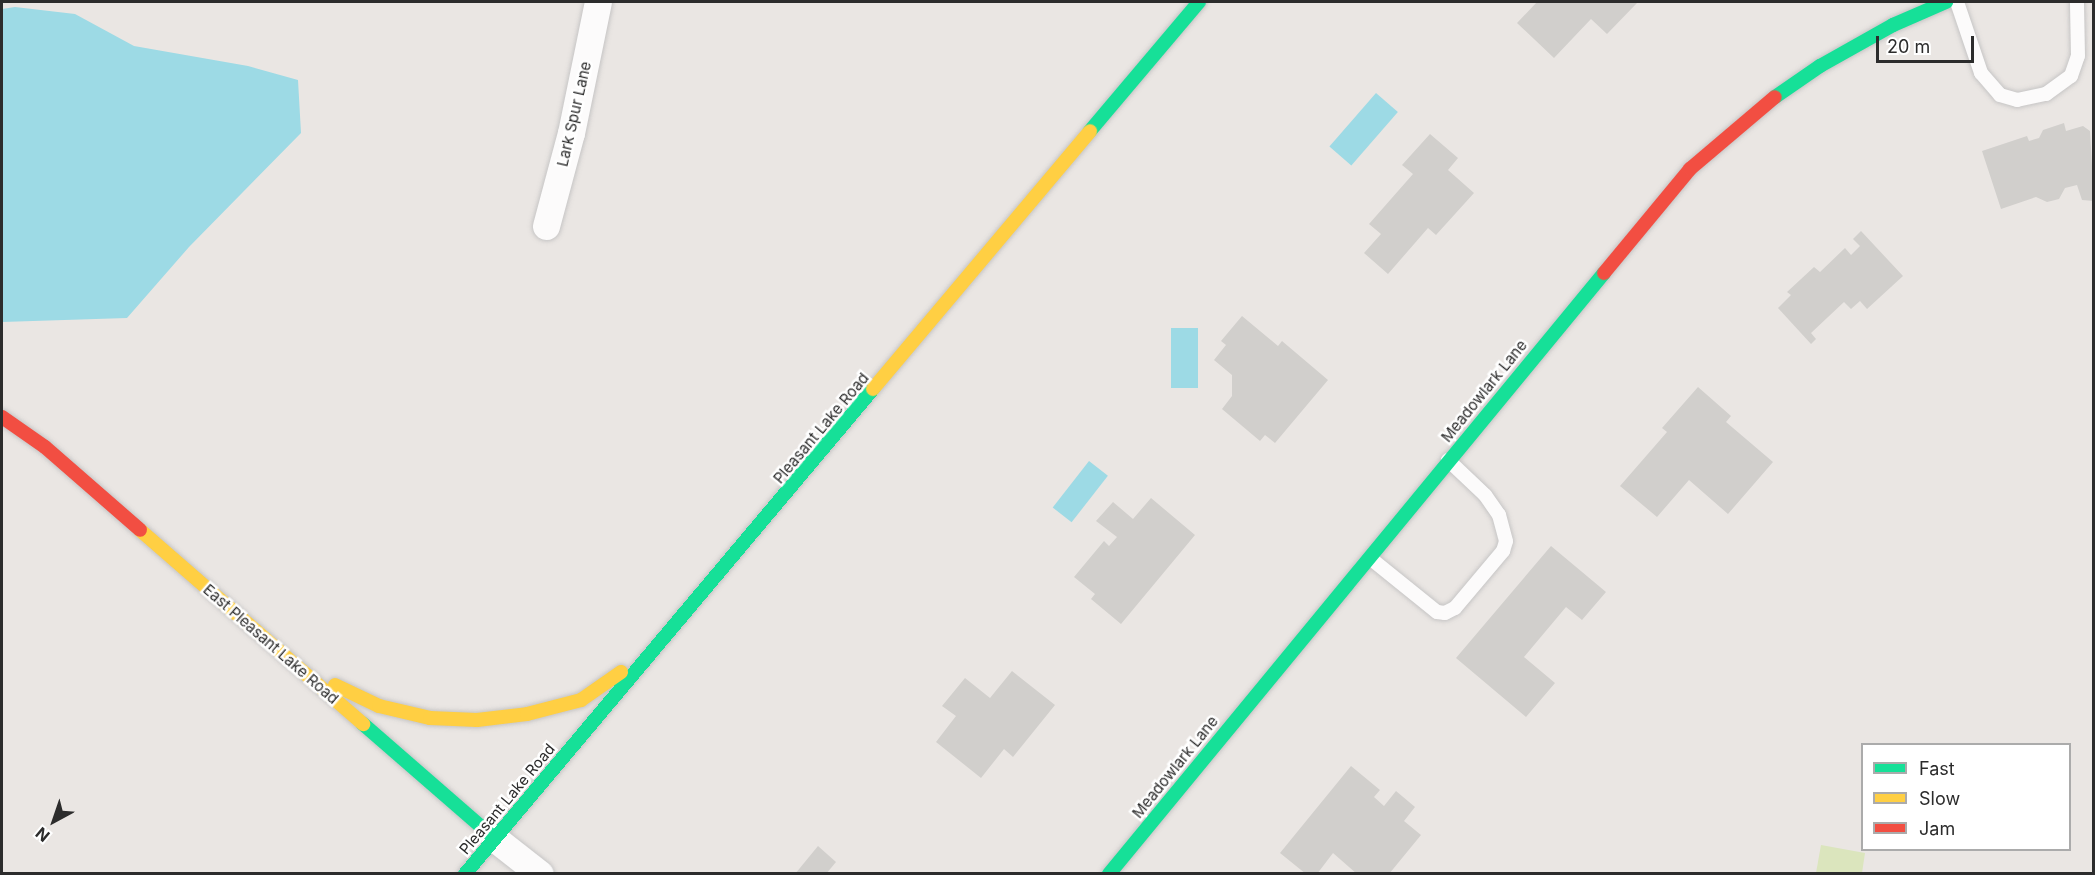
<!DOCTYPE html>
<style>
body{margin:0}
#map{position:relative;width:2095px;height:875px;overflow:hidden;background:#eae6e3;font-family:Inter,sans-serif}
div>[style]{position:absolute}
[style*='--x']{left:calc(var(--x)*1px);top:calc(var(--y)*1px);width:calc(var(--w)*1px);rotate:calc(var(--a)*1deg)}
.pitch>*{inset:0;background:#dbe5bd}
.water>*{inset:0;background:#9ddae5;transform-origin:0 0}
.building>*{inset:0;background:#d1cfcc}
.roads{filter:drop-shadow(0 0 2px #c6c5c5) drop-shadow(0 0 2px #c6c5c5)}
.lane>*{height:14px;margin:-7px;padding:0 7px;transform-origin:7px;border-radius:7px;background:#fcfbfb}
.street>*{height:27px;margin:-13.5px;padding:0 13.5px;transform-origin:13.5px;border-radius:13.5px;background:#fcfbfb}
.fast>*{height:14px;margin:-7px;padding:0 7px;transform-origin:7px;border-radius:7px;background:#16e098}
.slow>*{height:14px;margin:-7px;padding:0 7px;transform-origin:7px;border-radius:7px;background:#ffcf43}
.jam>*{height:14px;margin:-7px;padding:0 7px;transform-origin:7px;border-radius:7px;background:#f24e42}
span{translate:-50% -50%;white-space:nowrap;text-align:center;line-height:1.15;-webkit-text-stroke:5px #fff;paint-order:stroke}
.street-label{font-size:15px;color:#2c2c2c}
.frame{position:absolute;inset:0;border:3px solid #2c2c2c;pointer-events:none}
.legend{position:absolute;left:1861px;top:743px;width:210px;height:108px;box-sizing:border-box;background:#fff;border:2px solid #ababab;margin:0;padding:8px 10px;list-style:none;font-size:18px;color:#2c2c2c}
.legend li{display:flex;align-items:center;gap:12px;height:30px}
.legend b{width:30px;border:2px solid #ababab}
.north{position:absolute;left:24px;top:791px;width:60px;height:60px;-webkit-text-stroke:4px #fff;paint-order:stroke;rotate:220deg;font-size:16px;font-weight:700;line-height:24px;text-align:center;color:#2c2c2c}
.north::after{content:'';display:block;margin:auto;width:21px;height:27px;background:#2c2c2c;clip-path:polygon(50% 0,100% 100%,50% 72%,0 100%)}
.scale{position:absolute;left:1876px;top:36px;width:98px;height:27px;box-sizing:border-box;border:3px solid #2c2c2c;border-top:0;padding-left:8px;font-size:18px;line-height:21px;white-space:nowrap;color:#2c2c2c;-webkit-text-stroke:4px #fff;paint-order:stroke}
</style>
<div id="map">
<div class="pitch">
<i style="clip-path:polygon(1821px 845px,1865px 853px,1862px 873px,1816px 873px)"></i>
</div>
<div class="water">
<i style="clip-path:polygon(15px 7px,75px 14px,134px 46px,248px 66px,298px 80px,301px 133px,189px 247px,127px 318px,2px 322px,2px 9px)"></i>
<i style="left:1376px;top:93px;width:29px;height:71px;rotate:41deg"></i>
<i style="left:1171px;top:328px;width:27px;height:60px"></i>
<i style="left:1089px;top:461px;width:24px;height:59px;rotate:38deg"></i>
</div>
<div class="building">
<i style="clip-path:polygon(1537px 2px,1638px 2px,1607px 34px,1591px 19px,1554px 58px,1517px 23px)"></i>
<i style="clip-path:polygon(2064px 123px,2066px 131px,2083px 126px,2090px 131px,2094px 201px,2082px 200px,2077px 185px,2065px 188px,2059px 199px,2047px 202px,2036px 197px,2001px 209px,1982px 151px,2027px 136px,2029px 141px,2039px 138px,2043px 130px)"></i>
<i style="clip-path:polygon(1430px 134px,1458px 158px,1448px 170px,1474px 193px,1436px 235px,1428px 228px,1388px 274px,1364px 253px,1381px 234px,1369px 224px,1413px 174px,1402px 165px)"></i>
<i style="clip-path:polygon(1861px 231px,1903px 276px,1867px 309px,1860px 301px,1851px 309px,1844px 302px,1811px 333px,1816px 339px,1811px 344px,1778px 308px,1791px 295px,1787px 292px,1814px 267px,1820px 272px,1845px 248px,1851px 255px,1860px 246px,1853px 239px)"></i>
<i style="clip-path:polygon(1242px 316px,1278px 346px,1282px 341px,1328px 380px,1275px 443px,1265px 435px,1260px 441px,1222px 409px,1232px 396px,1232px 375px,1214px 360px,1226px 345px,1221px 341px)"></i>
<i style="clip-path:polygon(1698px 387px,1731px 416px,1726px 422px,1773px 462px,1728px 514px,1689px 480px,1657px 517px,1620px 486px,1667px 432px,1662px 428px)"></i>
<i style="clip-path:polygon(1151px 498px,1195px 535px,1121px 624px,1091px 599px,1095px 594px,1074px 577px,1104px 541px,1109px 546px,1117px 537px,1096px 521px,1113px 502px,1133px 519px)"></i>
<i style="clip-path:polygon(1551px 546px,1606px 592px,1582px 620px,1566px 607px,1524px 657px,1555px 683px,1526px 717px,1456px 658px)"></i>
<i style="clip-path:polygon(1012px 671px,1055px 705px,1013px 757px,1004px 749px,981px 778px,936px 742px,956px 716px,942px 706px,965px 678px,990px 698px)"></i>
<i style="clip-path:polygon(1351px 766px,1380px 790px,1374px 797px,1384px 806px,1396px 791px,1415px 807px,1404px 821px,1421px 835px,1389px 874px,1357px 874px,1333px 853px,1317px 874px,1306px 874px,1280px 853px)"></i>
<i style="clip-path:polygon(818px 846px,836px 862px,826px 874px,795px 874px)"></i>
</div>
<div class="roads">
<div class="lane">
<i style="--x:1957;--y:2;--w:75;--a:71.3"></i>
<i style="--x:1981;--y:73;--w:29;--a:49"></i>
<i style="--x:2000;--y:95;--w:18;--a:16"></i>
<i style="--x:2017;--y:100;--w:30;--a:-12"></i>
<i style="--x:2046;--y:94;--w:31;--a:-36"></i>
<i style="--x:2071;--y:76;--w:21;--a:-71"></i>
<i style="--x:2078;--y:56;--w:54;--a:-91.1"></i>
<i style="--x:1370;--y:558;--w:86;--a:38.9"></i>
<i style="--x:1437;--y:612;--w:8;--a:7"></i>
<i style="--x:1445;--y:613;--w:11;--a:-27"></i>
<i style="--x:1455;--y:608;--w:75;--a:-49.9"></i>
<i style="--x:1503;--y:551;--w:10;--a:-73"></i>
<i style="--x:1506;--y:541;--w:27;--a:-105"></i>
<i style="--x:1499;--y:515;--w:24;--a:-125"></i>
<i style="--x:1485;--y:495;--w:51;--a:-136.6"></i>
</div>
<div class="street">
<i style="--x:546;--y:226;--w:96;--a:-75"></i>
<i style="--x:571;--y:133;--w:134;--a:-78.4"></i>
<i style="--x:494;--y:838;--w:58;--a:38"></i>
</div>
<div class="fast">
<i style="--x:1775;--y:97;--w:55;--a:-34.6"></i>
<i style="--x:1820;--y:66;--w:84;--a:-29.3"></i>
<i style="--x:1893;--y:25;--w:58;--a:-23.5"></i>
<i style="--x:1090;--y:131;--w:169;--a:-49.8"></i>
<i style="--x:363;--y:724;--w:174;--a:41"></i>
<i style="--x:465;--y:874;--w:634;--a:-49.93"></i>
<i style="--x:1109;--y:874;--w:779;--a:-50.52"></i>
</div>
<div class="slow">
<i style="--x:873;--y:389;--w:337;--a:-49.9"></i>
<i style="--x:140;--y:530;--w:296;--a:41"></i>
<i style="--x:335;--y:685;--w:49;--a:25.5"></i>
<i style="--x:379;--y:706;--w:52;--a:13.2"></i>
<i style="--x:430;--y:718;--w:47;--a:2.4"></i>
<i style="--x:477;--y:720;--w:50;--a:-6.8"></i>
<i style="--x:527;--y:714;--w:56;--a:-14.5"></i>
<i style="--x:581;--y:700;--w:49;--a:-35"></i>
</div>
<div class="jam">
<i style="--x:1604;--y:273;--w:135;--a:-50.4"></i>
<i style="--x:1690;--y:169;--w:111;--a:-40.3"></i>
<i style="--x:2;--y:417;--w:52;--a:34.9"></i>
<i style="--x:45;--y:447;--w:126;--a:41.1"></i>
</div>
</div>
<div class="street-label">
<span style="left:574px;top:114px;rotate:-77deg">Lark Spur Lane</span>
<span style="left:1484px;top:391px;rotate:-51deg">Meadowlark Lane</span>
<span style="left:821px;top:428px;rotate:-50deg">Pleasant Lake Road</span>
<span style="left:271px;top:644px;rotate:41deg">East Pleasant Lake Road</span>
<span style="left:1175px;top:767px;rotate:-51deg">Meadowlark Lane</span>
<span style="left:507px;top:799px;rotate:-50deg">Pleasant Lake Road</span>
</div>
<div class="frame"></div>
<ul class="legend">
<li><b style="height:8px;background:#16e098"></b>Fast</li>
<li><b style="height:8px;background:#ffcf43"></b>Slow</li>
<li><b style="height:8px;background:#f24e42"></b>Jam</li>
</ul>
<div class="north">N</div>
<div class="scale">20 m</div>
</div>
